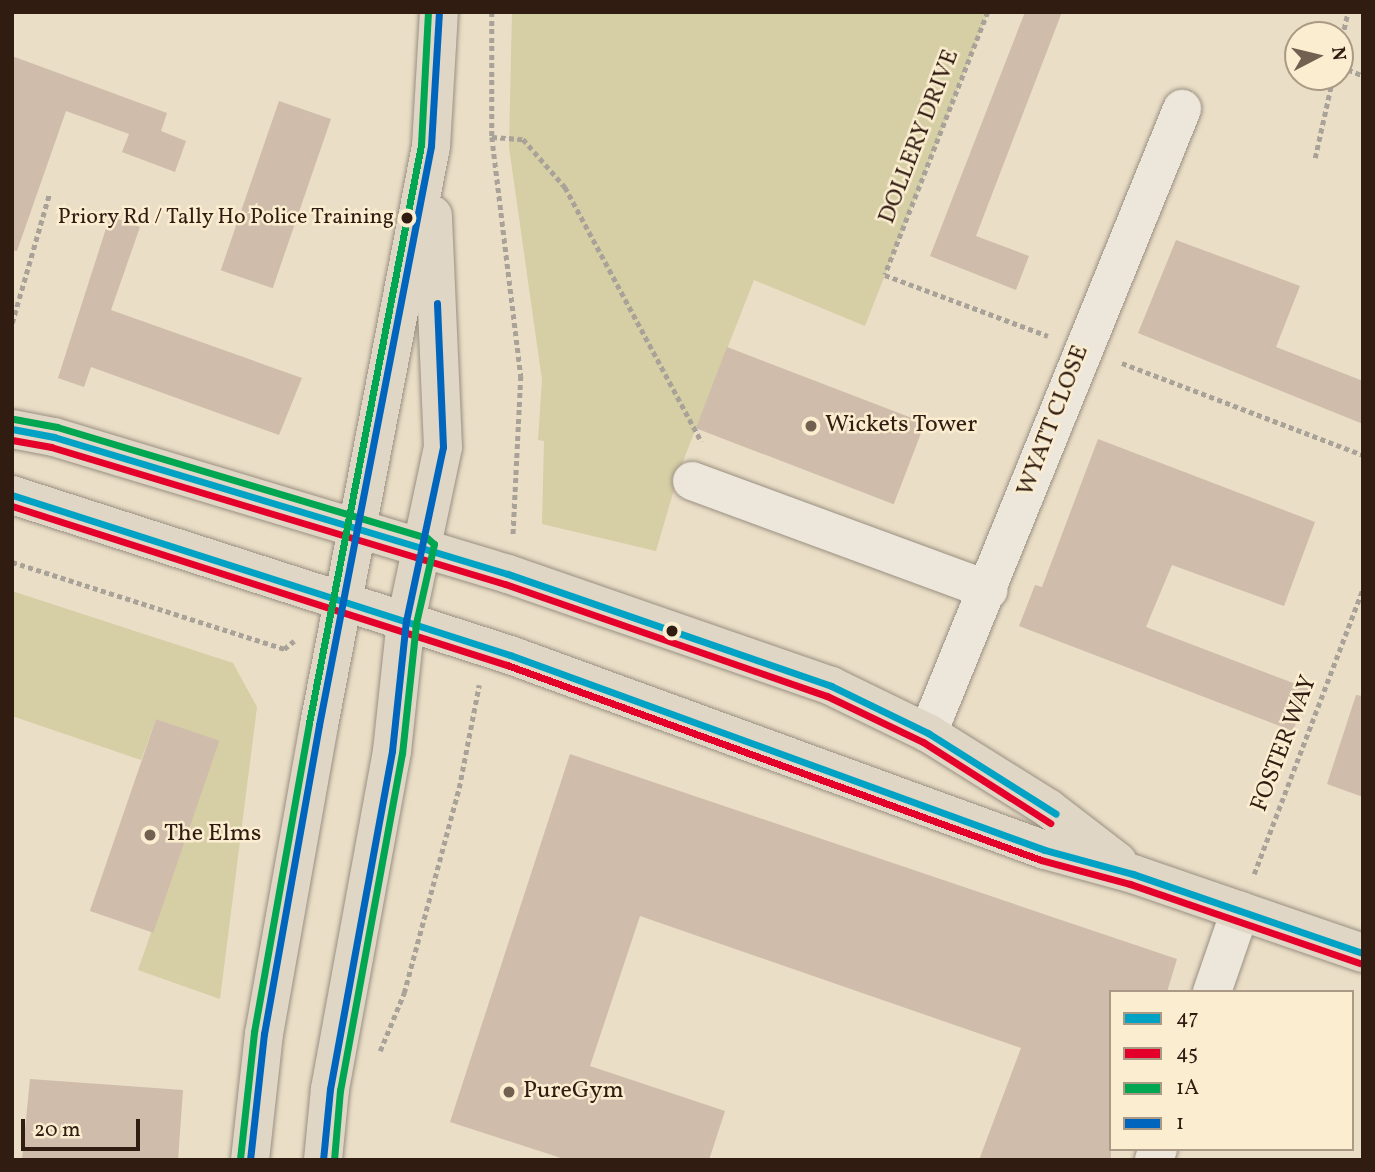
<!DOCTYPE html>
<style>
body{margin:0}
#map{position:relative;width:1375px;height:1172px;overflow:hidden;background:#eadec6;font-family:Vollkorn,serif}
div>[style]{position:absolute}
[style*='--x']{left:calc(var(--x)*1px);top:calc(var(--y)*1px);width:calc(var(--w)*1px);rotate:calc(var(--a)*1deg)}
.green>*{inset:0;background:#d6cea4}
.building>*{inset:0;background:#cfbcab;transform-origin:0 0}
.path>*{height:4.5px;margin-top:-2.25px;transform-origin:0;background:repeating-linear-gradient(90deg,#a9a298 0 5px,transparent 0 8.5px)}
.roads{filter:drop-shadow(0 0 2px #998f81) drop-shadow(0 0 2px #998f81)}
.minor>*{height:38px;margin:-19px;padding:0 19px;transform-origin:19px;border-radius:19px;background:#ede6da}
.major>*{height:38px;margin:-19px;padding:0 19px;transform-origin:19px;border-radius:19px;background:#e0d6c5}
.bus-1>*{height:7px;margin:-3.5px;padding:0 3.5px;transform-origin:3.5px;border-radius:3.5px;background:#02a2c5}
.bus-2>*{height:7px;margin:-3.5px;padding:0 3.5px;transform-origin:3.5px;border-radius:3.5px;background:#e4002b}
.bus-3>*{height:7px;margin:-3.5px;padding:0 3.5px;transform-origin:3.5px;border-radius:3.5px;background:#00a651}
.bus-4>*{height:7px;margin:-3.5px;padding:0 3.5px;transform-origin:3.5px;border-radius:3.5px;background:#0065bd}
.dots>*{width:19px;height:19px;translate:-50% -50%;box-sizing:border-box;border:4px solid #fbedd0;border-radius:50%}
span{translate:-50% -50%;white-space:nowrap;text-align:center;line-height:1.15;-webkit-text-stroke:5px #fbedd0;paint-order:stroke}
.bus-label{font-size:22px;color:#311c12}
.right{translate:-100% -50%;text-align:right}
.street-label{font-size:24px;color:#311c12}
.poi-label{font-size:24px;color:#311c12}
.left{translate:0 -50%;text-align:left}
.frame{position:absolute;inset:0;border:14px solid #311c12;pointer-events:none}
.legend{position:absolute;left:1109px;top:990px;width:245px;height:161px;box-sizing:border-box;background:#fbedd0;border:2px solid #aa9984;margin:0;padding:9px 12px;list-style:none;font-size:21px;color:#311c12}
.legend li{display:flex;align-items:center;gap:14px;height:35px}
.legend b{width:35px;border:2px solid #aa9984}
.north{position:absolute;left:1284px;top:21px;width:70px;height:70px;box-sizing:border-box;background:#fbedd0;border:2px solid #aa9984;border-radius:50%;rotate:83deg;font-size:19px;font-weight:700;line-height:28px;text-align:center;color:#311c12}
.north::after{content:'';display:block;margin:auto;width:24px;height:32px;background:#726051;clip-path:polygon(50% 0,100% 100%,50% 72%,0 100%)}
.scale{position:absolute;left:21px;top:1119px;width:119px;height:32px;box-sizing:border-box;border:4px solid #311c12;border-top:0;padding-left:9px;font-size:21px;line-height:24px;white-space:nowrap;color:#311c12;-webkit-text-stroke:5px #fbedd0;paint-order:stroke}
</style>
<div id="map">
<div class="green">
<i style="clip-path:polygon(512px 12px,988px 12px,865px 326px,754px 280px,680px 469px,656px 551px,542px 524px,544px 441px,538px 440px,542px 380px,509px 147px)"></i>
<i style="clip-path:polygon(12px 591px,233px 663px,257px 707px,220px 999px,138px 970px,218px 741px,156px 719px,141px 760px,12px 716px)"></i>
</div>
<div class="building">
<i style="clip-path:polygon(1025px 12px,1062px 12px,976px 236px,1029px 256px,1016px 290px,930px 256px)"></i>
<i style="clip-path:polygon(12px 56px,167px 113px,161px 131px,186px 141px,175px 172px,122px 152px,129px 134px,66px 111px,17px 251px,12px 250px)"></i>
<i style="left:279px;top:101px;width:55px;height:179px;rotate:19deg"></i>
<i style="clip-path:polygon(110px 216px,140px 227px,111px 310px,302px 378px,279px 435px,91px 367px,84px 387px,58px 378px)"></i>
<i style="clip-path:polygon(1176px 240px,1300px 286px,1276px 347px,1363px 381px,1363px 424px,1138px 333px)"></i>
<i style="left:727px;top:347px;width:212px;height:87px;rotate:21deg"></i>
<i style="clip-path:polygon(1098px 439px,1315px 522px,1284px 606px,1172px 565px,1146px 627px,1309px 689px,1293px 731px,1019px 626px,1035px 585px,1042px 587px)"></i>
<i style="clip-path:polygon(1356px 695px,1363px 696px,1363px 797px,1327px 784px)"></i>
<i style="left:156px;top:719px;width:67px;height:203px;rotate:19deg"></i>
<i style="clip-path:polygon(570px 754px,1177px 959px,1167px 992px,1111px 992px,1111px 1160px,979px 1160px,1021px 1048px,640px 916px,590px 1066px,725px 1111px,709px 1160px,567px 1160px,450px 1122px)"></i>
<i style="clip-path:polygon(30px 1079px,183px 1090px,178px 1160px,22px 1160px)"></i>
</div>
<div class="path">
<i style="--x:492;--y:12;--w:125;--a:90"></i>
<i style="--x:492;--y:137;--w:241;--a:83.1"></i>
<i style="--x:521;--y:376;--w:161;--a:92.8"></i>
<i style="--x:988;--y:12;--w:282;--a:111.4"></i>
<i style="--x:885;--y:275;--w:174;--a:20.5"></i>
<i style="--x:1340;--y:46;--w:35;--a:-77"></i>
<i style="--x:1340;--y:66;--w:25;--a:23"></i>
<i style="--x:492;--y:137;--w:31;--a:4"></i>
<i style="--x:523;--y:139;--w:64;--a:48.8"></i>
<i style="--x:565;--y:187;--w:289;--a:61.8"></i>
<i style="--x:1315;--y:158;--w:83;--a:-77.5"></i>
<i style="--x:12;--y:323;--w:133;--a:-73.9"></i>
<i style="--x:1122;--y:363;--w:258;--a:20.9"></i>
<i style="--x:12;--y:562;--w:286;--a:17.7"></i>
<i style="--x:284;--y:649;--w:13;--a:-39"></i>
<i style="--x:1254;--y:874;--w:305;--a:-69.1"></i>
<i style="--x:380;--y:1051;--w:63;--a:-67.5"></i>
<i style="--x:404;--y:993;--w:212;--a:-75"></i>
<i style="--x:459;--y:788;--w:105;--a:-79"></i>
</div>
<div class="roads">
<div class="minor">
<i style="--x:692;--y:481;--w:316;--a:20.2"></i>
<i style="--x:928;--y:733;--w:674;--a:-67.85"></i>
<i style="--x:1212;--y:992;--w:86;--a:-70.9"></i>
<i style="--x:1154;--y:1160;--w:12;--a:-70"></i>
</div>
<div class="major">
<i style="--x:12;--y:429;--w:43;--a:10.8"></i>
<i style="--x:54;--y:437;--w:474;--a:16.8"></i>
<i style="--x:508;--y:574;--w:342;--a:19.1"></i>
<i style="--x:831;--y:686;--w:108;--a:25.9"></i>
<i style="--x:928;--y:733;--w:142;--a:32"></i>
<i style="--x:1048;--y:808;--w:88;--a:37.6"></i>
<i style="--x:12;--y:495;--w:523;--a:17.81"></i>
<i style="--x:510;--y:655;--w:569;--a:20.03"></i>
<i style="--x:1045;--y:850;--w:91;--a:15.3"></i>
<i style="--x:1133;--y:874;--w:243;--a:19"></i>
<i style="--x:250;--y:1160;--w:127;--a:-83.7"></i>
<i style="--x:264;--y:1034;--w:314;--a:-79.9"></i>
<i style="--x:319;--y:725;--w:590;--a:-79.05"></i>
<i style="--x:431;--y:146;--w:134;--a:-86.6"></i>
<i style="--x:323;--y:1160;--w:71;--a:-84.4"></i>
<i style="--x:330;--y:1089;--w:344;--a:-79.6"></i>
<i style="--x:392;--y:751;--w:131;--a:-83.9"></i>
<i style="--x:406;--y:621;--w:178;--a:-78"></i>
<i style="--x:443;--y:447;--w:232;--a:-92.5"></i>
</div>
</div>
<div class="bus-1">
<i style="--x:12;--y:429;--w:43;--a:10.8"></i>
<i style="--x:54;--y:437;--w:474;--a:16.8"></i>
<i style="--x:508;--y:574;--w:342;--a:19.1"></i>
<i style="--x:831;--y:686;--w:108;--a:25.9"></i>
<i style="--x:928;--y:733;--w:151;--a:32.3"></i>
<i style="--x:12;--y:495;--w:523;--a:17.81"></i>
<i style="--x:510;--y:655;--w:569;--a:20.03"></i>
<i style="--x:1045;--y:850;--w:91;--a:15.3"></i>
<i style="--x:1133;--y:874;--w:243;--a:19"></i>
</div>
<div class="bus-2">
<i style="--x:12;--y:440;--w:40;--a:10"></i>
<i style="--x:51;--y:447;--w:474;--a:16.8"></i>
<i style="--x:505;--y:584;--w:341;--a:19.2"></i>
<i style="--x:827;--y:696;--w:106;--a:25.6"></i>
<i style="--x:923;--y:742;--w:151;--a:32.5"></i>
<i style="--x:12;--y:506;--w:520;--a:17.81"></i>
<i style="--x:507;--y:665;--w:568;--a:20.06"></i>
<i style="--x:1041;--y:860;--w:92;--a:15.1"></i>
<i style="--x:1130;--y:884;--w:243;--a:19"></i>
</div>
<div class="bus-3">
<i style="--x:14;--y:419;--w:44;--a:10.5"></i>
<i style="--x:57;--y:427;--w:386;--a:16.7"></i>
<i style="--x:427;--y:538;--w:9;--a:41"></i>
<i style="--x:434;--y:544;--w:81;--a:102.8"></i>
<i style="--x:416;--y:623;--w:131;--a:96.1"></i>
<i style="--x:402;--y:753;--w:343;--a:100.4"></i>
<i style="--x:340;--y:1090;--w:70;--a:94.9"></i>
<i style="--x:240;--y:1159;--w:128;--a:-83.7"></i>
<i style="--x:254;--y:1032;--w:314;--a:-79.9"></i>
<i style="--x:309;--y:723;--w:589;--a:-79.03"></i>
<i style="--x:421;--y:145;--w:133;--a:-87"></i>
</div>
<div class="bus-4">
<i style="--x:250;--y:1160;--w:127;--a:-83.7"></i>
<i style="--x:264;--y:1034;--w:314;--a:-79.9"></i>
<i style="--x:319;--y:725;--w:590;--a:-79.05"></i>
<i style="--x:431;--y:146;--w:134;--a:-86.6"></i>
<i style="--x:323;--y:1160;--w:71;--a:-84.4"></i>
<i style="--x:330;--y:1089;--w:344;--a:-79.6"></i>
<i style="--x:392;--y:751;--w:131;--a:-83.9"></i>
<i style="--x:406;--y:621;--w:178;--a:-78"></i>
<i style="--x:443;--y:447;--w:144;--a:-92.4"></i>
</div>
<div class="dots">
<i style="left:407px;top:218px;background:#311c12"></i>
<i style="left:811px;top:426px;background:#726051"></i>
<i style="left:672px;top:631px;background:#311c12"></i>
<i style="left:150px;top:835px;background:#726051"></i>
<i style="left:509px;top:1092px;background:#726051"></i>
</div>
<div class="bus-label">
<span class="right" style="left:394px;top:218px">Priory Rd / Tally Ho Police Training</span>
</div>
<div class="street-label">
<span style="left:920px;top:137px;rotate:-69deg">DOLLERY DRIVE</span>
<span style="left:1054px;top:421px;rotate:-69deg">WYATT CLOSE</span>
<span style="left:1285px;top:744px;rotate:-69deg">FOSTER WAY</span>
</div>
<div class="poi-label">
<span class="left" style="left:825px;top:426px">Wickets Tower</span>
<span class="left" style="left:164px;top:835px">The Elms</span>
<span class="left" style="left:523px;top:1092px">PureGym</span>
</div>
<div class="frame"></div>
<ul class="legend">
<li><b style="height:9px;background:#02a2c5"></b>47</li>
<li><b style="height:9px;background:#e4002b"></b>45</li>
<li><b style="height:9px;background:#00a651"></b>1A</li>
<li><b style="height:9px;background:#0065bd"></b>1</li>
</ul>
<div class="north">N</div>
<div class="scale">20 m</div>
</div>
